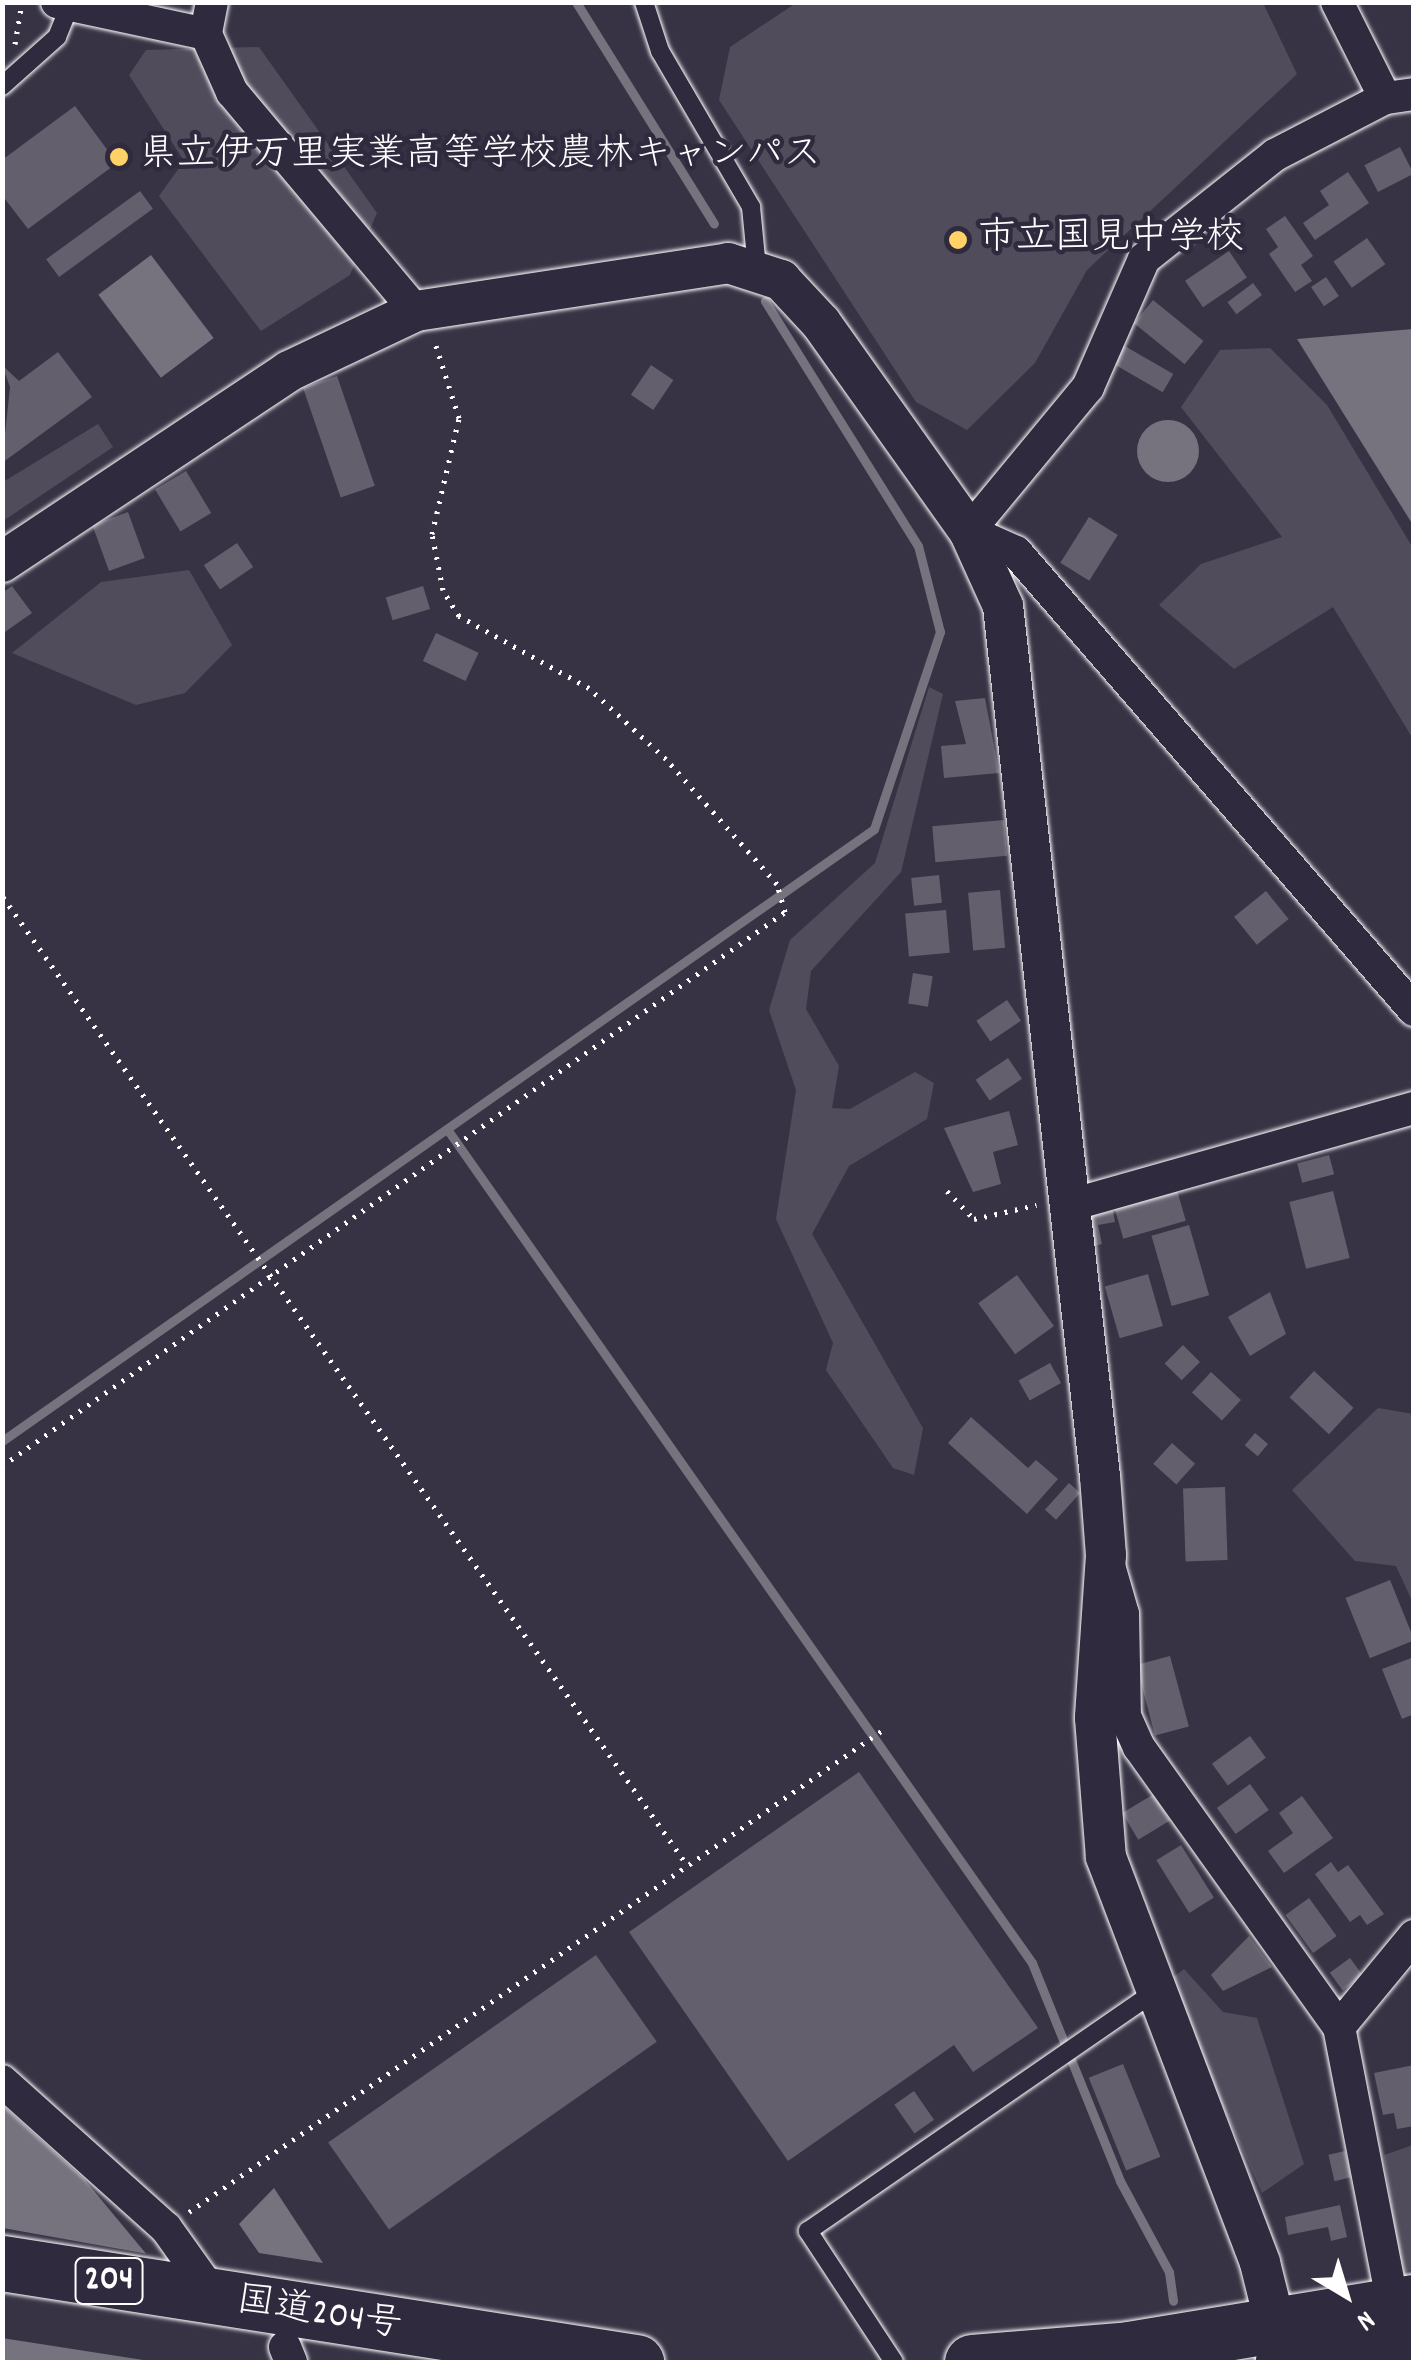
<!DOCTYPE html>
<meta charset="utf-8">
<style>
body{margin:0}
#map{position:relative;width:1416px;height:2365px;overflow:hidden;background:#373345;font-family:Dekko,"Klee One",sans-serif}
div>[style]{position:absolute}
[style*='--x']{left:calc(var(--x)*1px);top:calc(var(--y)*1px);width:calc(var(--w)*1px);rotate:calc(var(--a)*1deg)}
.green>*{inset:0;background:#514c5c}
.water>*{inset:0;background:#76737f;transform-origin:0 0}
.round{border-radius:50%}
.pier>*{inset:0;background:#373345}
.stream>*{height:9px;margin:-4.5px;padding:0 4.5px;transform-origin:4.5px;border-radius:4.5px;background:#76737f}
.building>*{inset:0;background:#635f6d;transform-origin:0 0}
.path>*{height:5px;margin-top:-2.5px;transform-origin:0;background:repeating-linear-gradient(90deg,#fff 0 2.5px,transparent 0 10.5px)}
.roads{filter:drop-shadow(0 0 2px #fff) drop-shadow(0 0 2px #fff)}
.service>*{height:18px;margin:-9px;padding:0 9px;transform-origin:9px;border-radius:9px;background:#2f2a3d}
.minor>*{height:32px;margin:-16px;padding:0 16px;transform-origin:16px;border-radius:16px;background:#2f2a3d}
.tertiary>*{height:40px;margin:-20px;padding:0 20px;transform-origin:20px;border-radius:20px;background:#2f2a3d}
.trunk>*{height:55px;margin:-27.5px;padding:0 27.5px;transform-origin:27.5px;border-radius:27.5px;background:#2f2a3d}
.dots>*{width:28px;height:28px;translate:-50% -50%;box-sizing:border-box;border:5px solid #2f2a3d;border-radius:50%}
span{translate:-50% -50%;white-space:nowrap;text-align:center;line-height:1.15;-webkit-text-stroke:9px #2f2a3d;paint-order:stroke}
.shield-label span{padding:2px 8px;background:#2f2a3d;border:2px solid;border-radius:8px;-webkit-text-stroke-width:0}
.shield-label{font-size:35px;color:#fff;font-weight:700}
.poi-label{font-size:38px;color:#fff}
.left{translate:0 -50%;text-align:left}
.street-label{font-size:38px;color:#fff}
.frame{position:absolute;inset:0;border:5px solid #fff;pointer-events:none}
.north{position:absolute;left:1296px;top:2245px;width:100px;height:100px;-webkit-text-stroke:8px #2f2a3d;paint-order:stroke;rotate:142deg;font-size:28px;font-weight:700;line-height:40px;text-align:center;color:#fff}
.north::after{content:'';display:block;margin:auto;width:35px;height:45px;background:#fff;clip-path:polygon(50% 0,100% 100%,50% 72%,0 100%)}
</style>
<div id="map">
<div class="green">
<i style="clip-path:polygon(796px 3px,1263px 3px,1297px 74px,1087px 270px,1035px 363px,967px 430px,916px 402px,719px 100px,730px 47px)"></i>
<i style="clip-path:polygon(259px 47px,377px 213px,350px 275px,261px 331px,159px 196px,184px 161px,129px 75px,146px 50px)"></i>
<i style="clip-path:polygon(1270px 348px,1327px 405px,1413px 548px,1413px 739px,1333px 607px,1234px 669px,1159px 605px,1201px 564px,1282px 537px,1181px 407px,1220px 350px)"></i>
<i style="clip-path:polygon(98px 424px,113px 447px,3px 521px,3px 482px)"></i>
<i style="clip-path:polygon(189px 570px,232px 645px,185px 693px,136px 705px,12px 653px,101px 582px)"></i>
<i style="clip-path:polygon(929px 687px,943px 694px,901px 872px,811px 971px,806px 1009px,839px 1066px,832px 1108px,850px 1109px,915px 1072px,934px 1083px,927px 1119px,849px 1166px,812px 1234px,923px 1428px,914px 1475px,893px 1468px,826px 1370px,833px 1343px,776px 1219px,796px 1090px,769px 1010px,790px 940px,875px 863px)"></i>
<i style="clip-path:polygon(1378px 1408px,1413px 1414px,1413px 1603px,1396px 1566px,1355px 1561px,1292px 1490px)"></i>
<i style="clip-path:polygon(1184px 1969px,1223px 2012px,1257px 2018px,1304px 2164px,1262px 2193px,1167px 1982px)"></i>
<i style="clip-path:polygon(1413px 2145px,1413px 2269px,1400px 2273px,1384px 2155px)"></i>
</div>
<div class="water">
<i style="left:151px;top:255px;width:104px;height:66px;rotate:53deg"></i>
<i style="clip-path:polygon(1413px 329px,1414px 329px,1413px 525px,1297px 339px)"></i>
<i class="round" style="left:1137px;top:420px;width:62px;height:62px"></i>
<i style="clip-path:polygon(2px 2105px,84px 2179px,236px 2362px,3px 2362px)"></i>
<i style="clip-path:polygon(274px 2188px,323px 2263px,259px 2253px,239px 2224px)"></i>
</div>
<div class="pier">
<i style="clip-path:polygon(3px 2228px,154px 2255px,241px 2362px,156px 2362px,2px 2338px)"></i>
</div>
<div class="stream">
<i style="--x:576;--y:2;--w:261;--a:58.1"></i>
<i style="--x:447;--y:1129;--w:1019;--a:54.95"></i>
<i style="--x:1032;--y:1963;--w:235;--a:68"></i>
<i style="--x:1120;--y:2181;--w:103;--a:61.7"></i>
<i style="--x:1169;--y:2272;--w:29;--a:82"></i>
<i style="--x:2;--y:1441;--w:1065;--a:-35.06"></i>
<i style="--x:874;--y:829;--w:208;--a:-71.5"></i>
<i style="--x:940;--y:632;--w:89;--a:-104.3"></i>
<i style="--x:918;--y:546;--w:289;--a:-122"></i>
</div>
<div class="building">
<i style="clip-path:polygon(75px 106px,117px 163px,28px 229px,2px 195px,2px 160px)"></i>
<i style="left:1400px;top:147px;width:30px;height:40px;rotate:63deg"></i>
<i style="clip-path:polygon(1348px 172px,1369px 203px,1315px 240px,1303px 223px,1329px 205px,1320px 191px)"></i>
<i style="left:140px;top:191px;width:22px;height:116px;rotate:54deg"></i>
<i style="clip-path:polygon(1285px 216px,1313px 256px,1301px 265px,1312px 281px,1295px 292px,1269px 254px,1278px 247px,1266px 229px)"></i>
<i style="left:1367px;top:238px;width:32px;height:41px;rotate:55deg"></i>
<i style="left:1229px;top:251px;width:32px;height:53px;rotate:56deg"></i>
<i style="left:1326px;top:277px;width:23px;height:18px;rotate:56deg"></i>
<i style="left:1253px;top:283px;width:15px;height:32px;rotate:53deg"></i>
<i style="left:1153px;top:300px;width:65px;height:30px;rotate:39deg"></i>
<i style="left:1123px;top:345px;width:58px;height:21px;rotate:30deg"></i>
<i style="clip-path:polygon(58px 352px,92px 397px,2px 463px,10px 387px,2px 365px,19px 381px)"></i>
<i style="left:651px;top:365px;width:27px;height:36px;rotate:34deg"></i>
<i style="left:337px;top:376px;width:116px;height:36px;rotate:71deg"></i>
<i style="left:186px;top:471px;width:49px;height:36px;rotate:59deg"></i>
<i style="left:128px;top:512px;width:49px;height:38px;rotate:70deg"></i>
<i style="left:1089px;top:517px;width:34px;height:54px;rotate:32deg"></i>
<i style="left:237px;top:543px;width:29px;height:40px;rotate:56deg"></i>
<i style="clip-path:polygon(12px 586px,32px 613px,2px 634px,2px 593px)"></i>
<i style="left:423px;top:586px;width:24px;height:39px;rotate:73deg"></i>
<i style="left:436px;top:633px;width:47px;height:31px;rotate:25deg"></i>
<i style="clip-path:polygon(985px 698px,999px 773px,944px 778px,941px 746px,966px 744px,955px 701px)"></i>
<i style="left:1004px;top:820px;width:36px;height:72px;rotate:85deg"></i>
<i style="left:939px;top:875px;width:28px;height:28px;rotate:84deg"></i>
<i style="left:1000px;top:890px;width:58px;height:32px;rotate:85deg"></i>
<i style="left:1266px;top:891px;width:36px;height:41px;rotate:51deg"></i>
<i style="left:946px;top:910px;width:43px;height:41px;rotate:85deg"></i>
<i style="left:913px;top:973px;width:20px;height:31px;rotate:9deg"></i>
<i style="left:1007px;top:1000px;width:25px;height:37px;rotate:56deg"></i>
<i style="left:1008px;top:1058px;width:25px;height:39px;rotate:56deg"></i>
<i style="clip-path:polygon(1009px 1111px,1018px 1145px,993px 1152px,1001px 1184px,973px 1192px,944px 1128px)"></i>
<i style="left:1329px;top:1155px;width:20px;height:33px;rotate:75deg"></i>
<i style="left:1177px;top:1190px;width:32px;height:65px;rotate:74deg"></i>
<i style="left:1333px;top:1191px;width:69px;height:45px;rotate:76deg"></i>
<i style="clip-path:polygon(1113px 1211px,1115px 1222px,1098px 1225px,1102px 1244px,1093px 1246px,1087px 1216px)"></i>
<i style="left:1189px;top:1225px;width:73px;height:39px;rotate:74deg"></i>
<i style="left:1148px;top:1274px;width:54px;height:45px;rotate:74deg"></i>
<i style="left:1017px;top:1275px;width:63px;height:48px;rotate:54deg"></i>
<i style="clip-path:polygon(1270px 1292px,1286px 1334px,1250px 1356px,1228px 1317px)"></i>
<i style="left:1183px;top:1345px;width:24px;height:26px;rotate:45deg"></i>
<i style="left:1050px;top:1363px;width:23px;height:36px;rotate:61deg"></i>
<i style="left:1314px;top:1371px;width:54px;height:36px;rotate:43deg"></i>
<i style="left:1211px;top:1372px;width:41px;height:28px;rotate:43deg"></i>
<i style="clip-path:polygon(971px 1417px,1028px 1468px,1036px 1460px,1058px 1479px,1027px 1514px,948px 1443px)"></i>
<i style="left:1255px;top:1433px;width:17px;height:16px;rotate:40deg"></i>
<i style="left:1172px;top:1443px;width:31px;height:28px;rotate:42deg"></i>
<i style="left:1069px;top:1483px;width:15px;height:36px;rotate:42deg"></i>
<i style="left:1225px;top:1487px;width:73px;height:42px;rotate:88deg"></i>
<i style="left:1390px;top:1580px;width:65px;height:48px;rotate:68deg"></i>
<i style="left:1170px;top:1656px;width:73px;height:35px;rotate:75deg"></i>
<i style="clip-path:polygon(1414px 1657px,1414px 1714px,1402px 1719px,1382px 1669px)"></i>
<i style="left:1250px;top:1736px;width:27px;height:47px;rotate:54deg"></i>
<i style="clip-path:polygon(859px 1772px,1038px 2028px,973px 2072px,954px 2045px,788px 2161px,629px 1932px)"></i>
<i style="left:1250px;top:1784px;width:32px;height:41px;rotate:54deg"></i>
<i style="left:1154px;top:1794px;width:31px;height:37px;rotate:59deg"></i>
<i style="clip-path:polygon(1302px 1796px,1333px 1838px,1284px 1873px,1268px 1851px,1293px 1833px,1279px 1813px)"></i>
<i style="left:1181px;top:1845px;width:62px;height:29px;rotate:58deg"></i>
<i style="clip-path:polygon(1331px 1862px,1338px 1872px,1348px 1865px,1384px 1914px,1367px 1925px,1360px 1915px,1350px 1922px,1315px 1874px)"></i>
<i style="left:1309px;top:1898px;width:47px;height:29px;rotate:54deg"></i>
<i style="clip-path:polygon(1249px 1936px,1272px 1967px,1223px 1991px,1211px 1975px)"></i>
<i style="left:596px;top:1955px;width:106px;height:327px;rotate:55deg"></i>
<i style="left:1350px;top:1958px;width:22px;height:25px;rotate:54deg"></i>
<i style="left:1123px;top:2064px;width:100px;height:37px;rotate:68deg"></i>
<i style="clip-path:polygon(1414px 2065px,1414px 2126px,1397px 2129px,1394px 2113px,1383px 2115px,1374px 2073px)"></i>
<i style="left:914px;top:2091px;width:35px;height:24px;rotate:55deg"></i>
<i style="left:1345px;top:2151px;width:27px;height:17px;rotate:77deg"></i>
<i style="clip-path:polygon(1340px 2205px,1347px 2237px,1331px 2241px,1328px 2227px,1288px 2235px,1285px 2217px)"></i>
</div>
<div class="path">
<i style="--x:15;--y:44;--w:43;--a:-80.5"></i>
<i style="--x:3;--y:897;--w:1185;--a:54.75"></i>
<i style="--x:947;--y:1191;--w:39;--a:46"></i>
<i style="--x:974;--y:1219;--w:64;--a:-12.7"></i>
<i style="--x:2;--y:1466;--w:959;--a:-35.28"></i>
<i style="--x:785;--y:912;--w:29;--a:-106"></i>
<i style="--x:777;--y:884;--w:167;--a:-131.6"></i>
<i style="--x:666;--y:759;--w:105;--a:-137.3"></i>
<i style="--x:589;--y:688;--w:149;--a:-151"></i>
<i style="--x:459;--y:616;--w:31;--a:-122"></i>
<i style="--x:443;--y:590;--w:57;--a:-101.1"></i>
<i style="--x:432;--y:534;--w:119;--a:-76.9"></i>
<i style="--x:459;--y:418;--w:79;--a:-107.7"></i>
<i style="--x:189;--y:2212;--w:850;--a:-34.79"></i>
</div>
<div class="roads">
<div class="service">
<i style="--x:644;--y:2;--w:52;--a:71.9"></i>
<i style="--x:660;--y:51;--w:181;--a:59.7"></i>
<i style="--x:751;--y:207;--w:61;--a:84.4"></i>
<i style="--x:2;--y:86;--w:74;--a:-41.7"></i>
<i style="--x:57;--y:37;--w:35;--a:-68"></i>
<i style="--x:894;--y:2362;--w:157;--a:-123.3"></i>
<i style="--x:808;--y:2231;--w:423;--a:-34.6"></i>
</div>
<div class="minor">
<i style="--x:57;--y:2;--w:152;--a:12.1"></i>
<i style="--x:212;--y:2;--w:33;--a:101"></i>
<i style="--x:206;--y:34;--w:64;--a:65.9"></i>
<i style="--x:232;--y:92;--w:286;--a:50"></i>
<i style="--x:1337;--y:2;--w:107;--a:63.4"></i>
<i style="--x:1414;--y:94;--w:29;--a:172"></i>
<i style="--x:1385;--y:98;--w:124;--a:152.6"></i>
<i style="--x:1275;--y:155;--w:167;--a:141.6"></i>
<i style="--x:1144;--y:259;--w:140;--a:113.6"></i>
<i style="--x:1088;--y:387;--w:187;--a:129.6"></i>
<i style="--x:969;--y:531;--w:51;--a:24.1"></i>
<i style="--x:1016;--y:552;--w:607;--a:49.01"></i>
<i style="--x:1067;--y:1206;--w:361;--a:-15.8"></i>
<i style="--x:1110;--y:1569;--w:47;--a:73.9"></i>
<i style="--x:1123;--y:1614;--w:102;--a:88.9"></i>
<i style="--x:1125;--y:1716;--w:34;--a:66"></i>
<i style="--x:1139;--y:1747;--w:344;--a:54.5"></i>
<i style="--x:1339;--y:2027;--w:283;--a:79"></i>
<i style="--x:1339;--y:2027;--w:118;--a:-50.5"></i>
<i style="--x:2;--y:2081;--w:220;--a:41.9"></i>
<i style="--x:166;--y:2228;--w:86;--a:54.5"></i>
<i style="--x:285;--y:2347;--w:16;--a:68"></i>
</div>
<div class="tertiary">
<i style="--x:2;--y:562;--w:345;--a:-33.6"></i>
<i style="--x:289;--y:371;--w:140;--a:-25.3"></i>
<i style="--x:416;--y:311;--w:316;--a:-8.7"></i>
<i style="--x:728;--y:263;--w:56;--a:17.8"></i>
<i style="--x:781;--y:280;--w:59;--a:47.1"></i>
<i style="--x:821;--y:323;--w:255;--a:54.6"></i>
<i style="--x:969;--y:531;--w:82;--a:65.6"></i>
<i style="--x:1003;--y:606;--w:875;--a:83.64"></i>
<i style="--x:1100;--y:1476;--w:79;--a:85.7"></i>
<i style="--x:1106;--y:1555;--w:163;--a:93.9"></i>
<i style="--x:1095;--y:1718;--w:139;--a:85.5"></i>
<i style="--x:1106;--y:1857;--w:434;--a:69.2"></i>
<i style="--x:1260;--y:2263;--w:91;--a:76"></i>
</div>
<div class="trunk">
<i style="--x:2;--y:2263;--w:642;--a:8.88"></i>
<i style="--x:1283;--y:2360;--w:132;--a:-7.8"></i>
<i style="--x:972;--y:2362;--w:158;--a:-4.7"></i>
<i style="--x:1129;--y:2349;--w:289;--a:-9.4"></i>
</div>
</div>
<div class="dots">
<i style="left:119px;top:157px;background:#ffd166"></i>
<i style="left:958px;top:240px;background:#ffd166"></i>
</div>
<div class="shield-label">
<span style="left:109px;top:2281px">204</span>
</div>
<div class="poi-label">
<span class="left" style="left:139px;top:157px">県立伊万里実業高等学校農林キャンパス</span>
<span class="left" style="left:978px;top:240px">市立国見中学校</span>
</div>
<div class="street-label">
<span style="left:319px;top:2315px;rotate:9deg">国道204号</span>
</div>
<div class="frame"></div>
<div class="north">N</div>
</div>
